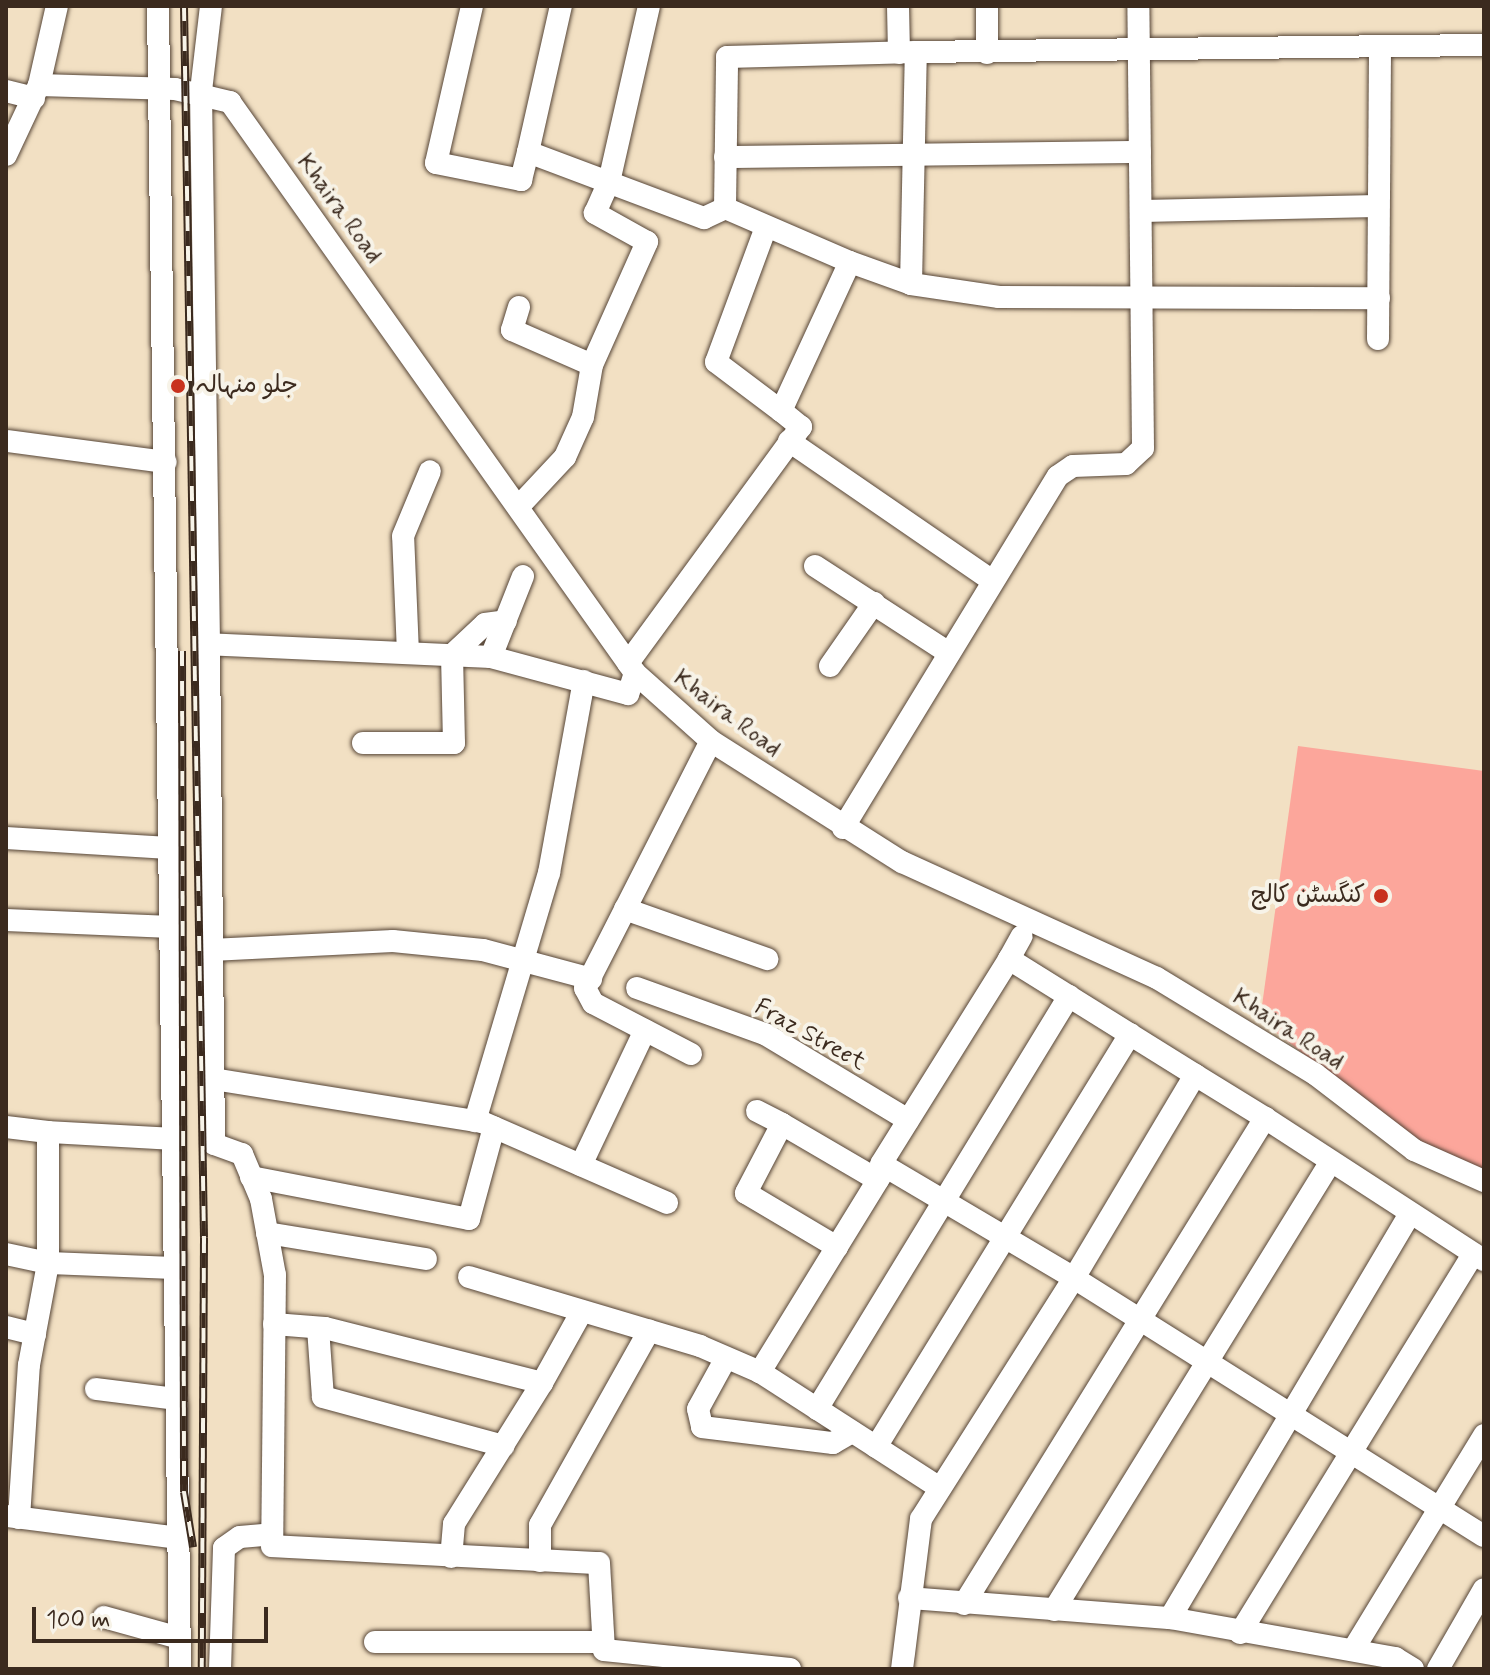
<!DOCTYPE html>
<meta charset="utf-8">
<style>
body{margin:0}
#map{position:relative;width:1490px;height:1675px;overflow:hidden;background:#f2e0c3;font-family:Mynerve,"Playpen Sans Arabic",sans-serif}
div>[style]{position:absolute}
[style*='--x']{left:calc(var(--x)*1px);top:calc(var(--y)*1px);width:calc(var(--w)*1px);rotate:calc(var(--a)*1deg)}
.building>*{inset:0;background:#fca69b}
.roads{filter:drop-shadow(0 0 2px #564537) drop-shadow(0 0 2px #564537)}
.minor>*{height:22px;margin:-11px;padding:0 11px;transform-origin:11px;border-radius:11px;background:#fff}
.rail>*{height:8px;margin-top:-4px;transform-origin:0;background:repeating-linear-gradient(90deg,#f7f3e8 0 15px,#3b2a1e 0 30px);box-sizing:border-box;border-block:2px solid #3b2a1e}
.dots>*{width:22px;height:22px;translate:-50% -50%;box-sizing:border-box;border:4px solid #f7f3e8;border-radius:50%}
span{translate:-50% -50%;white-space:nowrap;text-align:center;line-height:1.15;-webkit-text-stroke:8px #f7f3e8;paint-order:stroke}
.street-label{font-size:24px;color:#3b2a1e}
.poi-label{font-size:24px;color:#3b2a1e}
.left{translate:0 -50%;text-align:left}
.right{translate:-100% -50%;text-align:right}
.frame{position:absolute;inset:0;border:8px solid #3b2a1e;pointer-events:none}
.scale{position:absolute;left:32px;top:1607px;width:236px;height:36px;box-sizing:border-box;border:4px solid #3b2a1e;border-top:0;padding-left:10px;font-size:24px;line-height:28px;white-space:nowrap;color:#3b2a1e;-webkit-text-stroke:6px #f7f3e8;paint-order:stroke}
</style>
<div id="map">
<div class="building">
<i style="clip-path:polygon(1298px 746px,1484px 771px,1484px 1170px,1420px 1144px,1260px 1020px)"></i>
</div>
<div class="roads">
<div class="minor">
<i style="--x:158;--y:6;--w:1663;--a:89.24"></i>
<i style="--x:472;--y:6;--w:161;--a:102.9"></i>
<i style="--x:436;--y:163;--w:87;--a:11.3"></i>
<i style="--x:521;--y:180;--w:29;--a:-76"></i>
<i style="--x:528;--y:152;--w:188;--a:20.6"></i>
<i style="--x:704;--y:218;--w:23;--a:-25"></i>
<i style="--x:725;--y:208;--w:151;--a:-89.2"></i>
<i style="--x:727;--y:57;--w:189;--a:-1.5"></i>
<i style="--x:898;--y:6;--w:47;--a:88.8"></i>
<i style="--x:987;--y:6;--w:47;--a:90"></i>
<i style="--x:39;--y:85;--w:136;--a:1.7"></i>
<i style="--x:175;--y:89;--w:57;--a:13.3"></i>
<i style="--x:230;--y:102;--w:700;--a:54.65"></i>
<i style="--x:635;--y:673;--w:102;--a:41.8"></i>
<i style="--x:711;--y:741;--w:226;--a:32.4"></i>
<i style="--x:902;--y:862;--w:280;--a:24.5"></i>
<i style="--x:1157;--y:978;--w:185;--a:31.3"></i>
<i style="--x:1315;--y:1074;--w:125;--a:37.5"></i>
<i style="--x:1414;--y:1150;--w:77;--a:23.9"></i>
<i style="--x:6;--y:91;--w:29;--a:14"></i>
<i style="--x:528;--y:152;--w:150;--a:-77.3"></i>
<i style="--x:6;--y:155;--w:77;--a:-64.8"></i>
<i style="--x:39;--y:85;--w:81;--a:-77.2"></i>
<i style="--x:725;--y:157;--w:415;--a:-0.7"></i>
<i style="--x:725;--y:208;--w:136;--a:23.4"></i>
<i style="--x:1141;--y:211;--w:237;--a:-1.2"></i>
<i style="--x:766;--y:227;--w:144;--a:110.3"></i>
<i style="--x:716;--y:362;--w:81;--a:37"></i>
<i style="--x:911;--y:284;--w:89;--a:8.4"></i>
<i style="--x:999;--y:297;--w:380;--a:0.2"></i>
<i style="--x:519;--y:307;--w:24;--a:107"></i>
<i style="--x:512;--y:330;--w:87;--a:23.6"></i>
<i style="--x:592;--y:365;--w:53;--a:99.8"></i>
<i style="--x:583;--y:417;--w:44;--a:114.2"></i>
<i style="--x:565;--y:457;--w:64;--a:133.1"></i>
<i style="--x:1378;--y:339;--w:293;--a:-89.6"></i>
<i style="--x:592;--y:365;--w:135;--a:-65.9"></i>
<i style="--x:647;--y:242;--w:60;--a:-150.9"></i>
<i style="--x:595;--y:213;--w:34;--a:-66"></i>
<i style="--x:609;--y:182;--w:180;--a:-77.2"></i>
<i style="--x:8;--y:441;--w:159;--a:7.6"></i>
<i style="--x:789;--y:441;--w:244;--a:34.5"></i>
<i style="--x:815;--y:566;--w:156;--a:33"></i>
<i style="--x:209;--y:644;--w:553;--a:-90.83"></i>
<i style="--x:201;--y:91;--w:86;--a:-83.3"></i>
<i style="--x:408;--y:653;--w:117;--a:-92.4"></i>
<i style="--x:403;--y:536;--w:70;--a:-67.4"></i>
<i style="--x:491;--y:657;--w:87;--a:-68.4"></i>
<i style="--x:628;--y:663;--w:293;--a:-53.8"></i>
<i style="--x:801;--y:427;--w:26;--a:-141"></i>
<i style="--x:781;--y:411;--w:164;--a:-65.2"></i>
<i style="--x:850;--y:262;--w:65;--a:19.8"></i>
<i style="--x:911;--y:284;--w:232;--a:-88.8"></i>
<i style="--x:916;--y:52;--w:568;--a:-0.71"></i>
<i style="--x:830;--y:666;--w:77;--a:-55.1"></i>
<i style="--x:635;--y:673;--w:22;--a:108"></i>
<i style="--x:628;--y:694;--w:142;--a:-164.9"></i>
<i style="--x:491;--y:657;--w:282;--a:-177.4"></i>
<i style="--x:209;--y:644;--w:500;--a:89.43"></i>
<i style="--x:214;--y:1144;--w:30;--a:20"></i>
<i style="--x:242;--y:1154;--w:49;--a:67.1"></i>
<i style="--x:261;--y:1199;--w:77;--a:79.6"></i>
<i style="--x:275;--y:1275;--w:271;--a:90.6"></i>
<i style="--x:272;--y:1546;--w:327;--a:3"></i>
<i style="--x:599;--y:1563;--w:87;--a:86.7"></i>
<i style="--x:604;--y:1650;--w:187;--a:5.8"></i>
<i style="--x:363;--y:743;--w:91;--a:0"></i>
<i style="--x:454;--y:743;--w:88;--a:-91.3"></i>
<i style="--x:452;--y:655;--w:45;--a:-43.2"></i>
<i style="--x:485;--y:624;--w:21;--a:-8"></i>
<i style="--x:843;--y:828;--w:412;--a:-58.6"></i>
<i style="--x:1058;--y:476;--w:18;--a:-34"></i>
<i style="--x:1073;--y:466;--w:53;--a:-2.2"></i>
<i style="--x:1126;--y:464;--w:23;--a:-43"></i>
<i style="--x:1143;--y:448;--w:442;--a:-90.6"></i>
<i style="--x:6;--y:838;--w:163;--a:3.5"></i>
<i style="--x:625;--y:909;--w:151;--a:19.4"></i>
<i style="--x:6;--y:920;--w:165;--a:2.4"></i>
<i style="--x:211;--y:950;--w:182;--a:-2.8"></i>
<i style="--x:393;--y:941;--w:90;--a:5.7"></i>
<i style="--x:483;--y:950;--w:112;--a:15"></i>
<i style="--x:1009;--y:959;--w:26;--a:-61"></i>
<i style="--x:637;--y:988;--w:136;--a:19.8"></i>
<i style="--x:765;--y:1034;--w:167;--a:31"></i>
<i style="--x:691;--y:1054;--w:110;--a:-152.5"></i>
<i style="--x:593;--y:1003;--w:17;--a:-118"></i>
<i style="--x:585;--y:988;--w:277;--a:-63"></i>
<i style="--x:1195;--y:1075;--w:236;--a:120.8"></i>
<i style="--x:1074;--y:1278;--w:224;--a:-149.4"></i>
<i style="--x:881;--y:1164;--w:242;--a:-58"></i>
<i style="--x:1009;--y:959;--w:219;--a:31.9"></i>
<i style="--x:1195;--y:1075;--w:82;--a:31.6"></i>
<i style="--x:1265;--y:1118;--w:261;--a:33"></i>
<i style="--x:213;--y:1079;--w:272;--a:9.1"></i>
<i style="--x:482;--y:1122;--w:202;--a:23.6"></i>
<i style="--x:757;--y:1111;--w:28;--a:27"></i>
<i style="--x:782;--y:1124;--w:78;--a:117.6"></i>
<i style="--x:746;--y:1193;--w:106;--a:30.7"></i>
<i style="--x:475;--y:1121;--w:259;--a:-73.4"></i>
<i style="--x:549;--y:873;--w:195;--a:-79.7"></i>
<i style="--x:782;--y:1124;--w:111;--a:30.3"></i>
<i style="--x:6;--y:1127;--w:42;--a:6.8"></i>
<i style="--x:581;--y:1165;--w:149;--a:-64.6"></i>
<i style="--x:886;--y:1167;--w:241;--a:121.6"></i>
<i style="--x:760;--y:1372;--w:214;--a:32.8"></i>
<i style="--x:251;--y:1177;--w:222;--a:10.9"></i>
<i style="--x:469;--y:1219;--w:95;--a:-74.8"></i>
<i style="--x:267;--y:1233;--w:161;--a:9.3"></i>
<i style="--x:6;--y:1254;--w:43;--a:12.1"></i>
<i style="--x:48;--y:1263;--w:131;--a:-90"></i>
<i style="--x:48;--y:1132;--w:125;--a:3.2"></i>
<i style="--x:469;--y:1277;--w:241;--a:16.6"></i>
<i style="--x:700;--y:1346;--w:65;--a:23.4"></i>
<i style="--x:274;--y:1324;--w:51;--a:4.5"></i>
<i style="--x:325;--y:1328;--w:224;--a:14.2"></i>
<i style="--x:542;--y:1383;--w:166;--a:122"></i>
<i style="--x:454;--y:1524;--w:33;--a:95"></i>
<i style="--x:6;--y:1327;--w:30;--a:14"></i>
<i style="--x:318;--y:1328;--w:69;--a:85.9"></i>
<i style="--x:323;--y:1397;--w:187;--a:15.2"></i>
<i style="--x:726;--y:1358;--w:58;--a:118.8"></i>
<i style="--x:698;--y:1409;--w:18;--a:77"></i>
<i style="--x:702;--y:1427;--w:132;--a:7"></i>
<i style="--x:833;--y:1443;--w:22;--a:-30"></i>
<i style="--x:542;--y:1383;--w:82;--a:-60.9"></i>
<i style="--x:96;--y:1389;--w:81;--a:7.1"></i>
<i style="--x:817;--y:1409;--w:484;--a:-58.6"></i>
<i style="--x:876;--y:1447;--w:485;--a:-58.4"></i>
<i style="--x:7;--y:1516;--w:172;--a:7.3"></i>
<i style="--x:19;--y:1518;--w:153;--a:-86.3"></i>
<i style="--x:29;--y:1365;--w:104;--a:-79.4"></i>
<i style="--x:48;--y:1263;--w:127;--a:2.3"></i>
<i style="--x:540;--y:1561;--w:36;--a:-90"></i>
<i style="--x:540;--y:1525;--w:223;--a:-60.7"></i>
<i style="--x:909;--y:1598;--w:262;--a:4.4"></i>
<i style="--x:1170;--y:1618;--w:229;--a:10.1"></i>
<i style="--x:1395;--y:1658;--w:21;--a:31"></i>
<i style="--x:964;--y:1604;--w:572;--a:-58.23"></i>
<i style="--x:1054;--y:1610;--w:525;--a:-58.31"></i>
<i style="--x:104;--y:1617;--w:78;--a:15.6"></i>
<i style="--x:1170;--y:1618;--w:469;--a:-59.3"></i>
<i style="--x:1240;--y:1633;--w:445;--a:-58.4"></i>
<i style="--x:375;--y:1642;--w:228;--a:0"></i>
<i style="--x:1353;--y:1650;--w:252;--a:-58.6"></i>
<i style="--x:220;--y:1669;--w:121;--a:-88.1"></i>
<i style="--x:224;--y:1548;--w:19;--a:-35"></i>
<i style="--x:240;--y:1537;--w:32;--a:-5"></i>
<i style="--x:902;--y:1669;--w:151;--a:-82.8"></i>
<i style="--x:921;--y:1519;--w:285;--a:-57.6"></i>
<i style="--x:1074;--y:1278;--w:484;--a:32.2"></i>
<i style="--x:1438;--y:1669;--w:92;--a:-60.1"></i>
</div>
</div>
<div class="rail">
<i style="--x:184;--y:6;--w:1232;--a:89.07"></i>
<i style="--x:204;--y:1238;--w:431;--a:90.3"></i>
<i style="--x:182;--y:651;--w:841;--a:89.86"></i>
<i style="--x:184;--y:1492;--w:56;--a:80.7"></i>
</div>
<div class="dots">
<i style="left:178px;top:386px;background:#c8321e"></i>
<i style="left:1381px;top:896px;background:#c8321e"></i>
</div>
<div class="street-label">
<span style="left:339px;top:209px;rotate:54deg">Khaira Road</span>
<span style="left:727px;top:714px;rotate:37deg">Khaira Road</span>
<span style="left:1288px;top:1030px;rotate:33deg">Khaira Road</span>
<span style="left:810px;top:1035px;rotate:29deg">Fraz Street</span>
</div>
<div class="poi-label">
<span class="left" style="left:196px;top:386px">جلو منہالہ</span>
<span class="right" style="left:1365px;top:896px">کنگسٹن کالج</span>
</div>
<div class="frame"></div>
<div class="scale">100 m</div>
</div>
